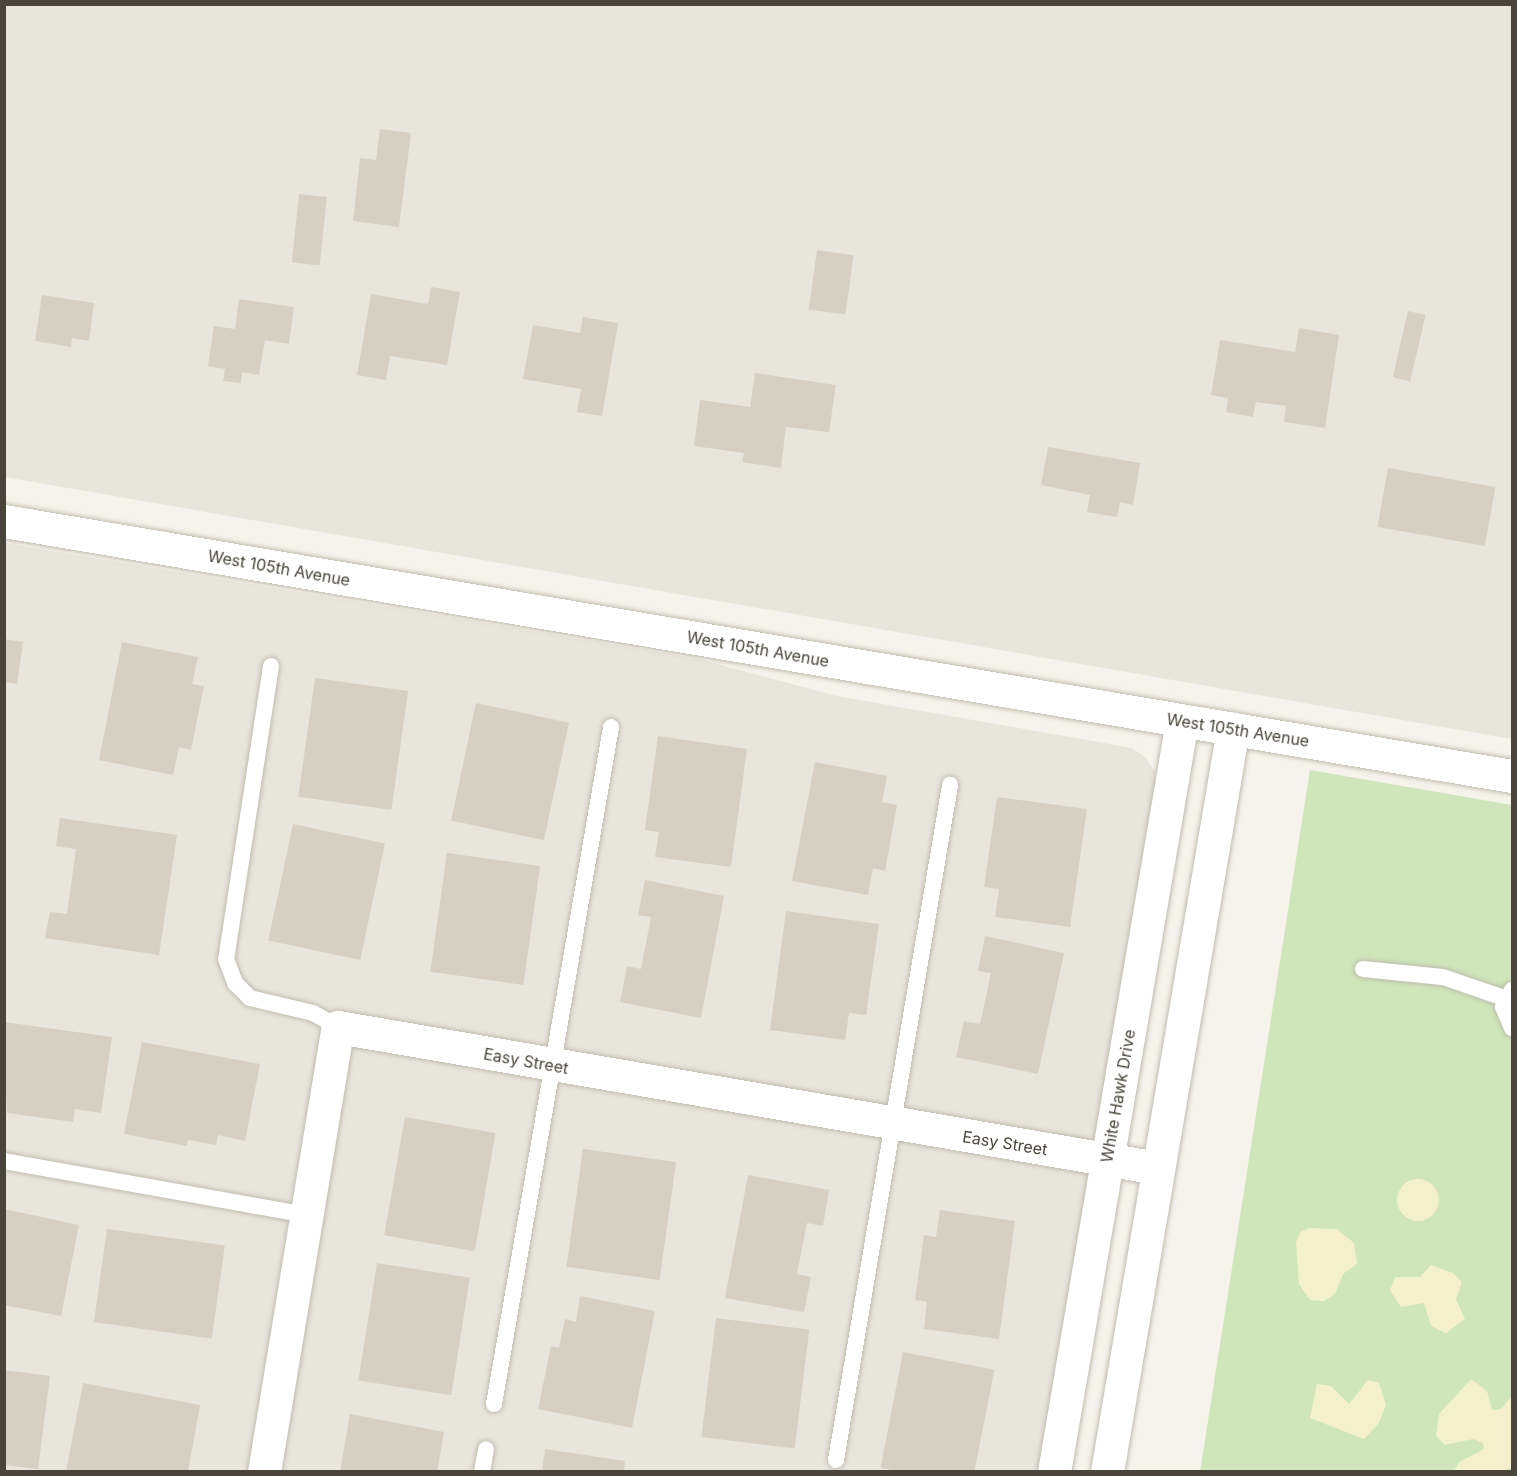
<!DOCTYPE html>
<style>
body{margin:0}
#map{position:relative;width:1517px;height:1476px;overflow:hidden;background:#f5f3ec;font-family:Inter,sans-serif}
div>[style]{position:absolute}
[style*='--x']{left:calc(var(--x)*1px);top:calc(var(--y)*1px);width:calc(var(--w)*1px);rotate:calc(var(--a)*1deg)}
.residential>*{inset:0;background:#e8e5db}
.green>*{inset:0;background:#cee6b9}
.sand>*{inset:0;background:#f5f0cc}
.round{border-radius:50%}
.building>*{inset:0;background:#d6d0c2;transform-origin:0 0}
.roads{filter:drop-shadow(0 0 2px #c0bcaf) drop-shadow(0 0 2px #c0bcaf)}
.service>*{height:16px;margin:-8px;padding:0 8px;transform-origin:8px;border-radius:8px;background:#fff}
.minor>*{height:33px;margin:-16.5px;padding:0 16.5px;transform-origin:16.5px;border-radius:16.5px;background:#fff}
.tertiary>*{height:33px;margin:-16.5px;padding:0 16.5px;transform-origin:16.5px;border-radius:16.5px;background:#fff}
span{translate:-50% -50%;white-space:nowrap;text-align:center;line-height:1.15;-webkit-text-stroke:5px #fff;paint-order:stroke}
.street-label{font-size:16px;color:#49453a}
.frame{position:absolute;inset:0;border:6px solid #49453a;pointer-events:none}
</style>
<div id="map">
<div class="residential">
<i style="clip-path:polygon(4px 5px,1512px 5px,1512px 739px,5px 477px)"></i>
<i style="clip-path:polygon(4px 543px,698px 659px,837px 696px,1132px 748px,1145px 757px,1156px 773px,1154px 799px,1039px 1471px,5px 1471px)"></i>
</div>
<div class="green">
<i style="clip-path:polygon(1310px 770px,1512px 805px,1512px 1471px,1200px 1472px)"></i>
</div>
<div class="sand">
<i class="round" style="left:1397px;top:1179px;width:42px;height:42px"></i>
<i style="clip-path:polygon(1309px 1228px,1337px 1229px,1354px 1243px,1357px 1264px,1343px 1274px,1335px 1294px,1324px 1301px,1310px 1300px,1299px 1284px,1296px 1243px,1300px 1232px)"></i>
<i style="clip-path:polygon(1431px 1265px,1453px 1273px,1462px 1282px,1456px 1299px,1465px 1319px,1446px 1333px,1431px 1326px,1424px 1303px,1401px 1307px,1390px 1290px,1395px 1277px,1420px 1277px)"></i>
<i style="clip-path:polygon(1471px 1379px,1487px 1391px,1492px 1410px,1501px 1409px,1512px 1396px,1512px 1467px,1504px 1471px,1454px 1471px,1459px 1462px,1484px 1449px,1483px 1443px,1473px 1439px,1445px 1445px,1436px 1436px,1439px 1414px)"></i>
<i style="clip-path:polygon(1368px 1380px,1379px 1383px,1386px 1405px,1379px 1423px,1364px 1439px,1310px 1418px,1317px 1384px,1331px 1386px,1349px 1404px)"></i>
</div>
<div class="building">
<i style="clip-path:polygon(380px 129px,411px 133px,399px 227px,353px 221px,360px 158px,376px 160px)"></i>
<i style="left:299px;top:194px;width:28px;height:69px;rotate:6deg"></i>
<i style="left:817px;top:250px;width:37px;height:60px;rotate:8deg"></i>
<i style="clip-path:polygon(431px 287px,460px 292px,447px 365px,390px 356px,386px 380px,357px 375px,371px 294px,428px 304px)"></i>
<i style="clip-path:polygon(42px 295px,94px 303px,89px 341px,72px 338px,71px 347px,35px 341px)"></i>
<i style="clip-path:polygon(239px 299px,294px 307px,289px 344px,265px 340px,259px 375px,242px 372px,241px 383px,223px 381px,225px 369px,208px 366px,214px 326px,235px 329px)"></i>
<i style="left:1408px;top:311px;width:18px;height:68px;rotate:13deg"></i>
<i style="clip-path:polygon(583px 317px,618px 323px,602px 416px,577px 412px,581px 389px,523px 379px,533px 325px,580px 333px)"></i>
<i style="clip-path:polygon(1299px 328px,1339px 335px,1325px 428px,1284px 422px,1286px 406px,1256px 402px,1253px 417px,1226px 412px,1228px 398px,1211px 395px,1220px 340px,1295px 352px)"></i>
<i style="clip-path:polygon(755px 373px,836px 385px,829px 432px,786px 427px,781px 468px,742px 462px,744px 453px,694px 446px,700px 400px,750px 407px)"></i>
<i style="clip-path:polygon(1048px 447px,1140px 463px,1133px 505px,1120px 502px,1117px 517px,1087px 512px,1090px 495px,1041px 485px)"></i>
<i style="left:1388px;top:468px;width:109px;height:60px;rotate:10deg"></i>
<i style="clip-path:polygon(4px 639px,23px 642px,17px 684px,4px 682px)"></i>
<i style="clip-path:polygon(122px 642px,198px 657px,192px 684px,204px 686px,191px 750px,179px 747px,173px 775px,99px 760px)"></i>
<i style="left:315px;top:678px;width:94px;height:120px;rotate:8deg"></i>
<i style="left:476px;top:703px;width:95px;height:120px;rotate:12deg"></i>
<i style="clip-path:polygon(658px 736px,747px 749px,731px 867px,655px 857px,659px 832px,645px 830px)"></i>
<i style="clip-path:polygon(815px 762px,887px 776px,882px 802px,897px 805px,885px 871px,873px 868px,868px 895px,792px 881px)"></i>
<i style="clip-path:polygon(997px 797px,1087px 809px,1070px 927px,995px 917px,999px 889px,984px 887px)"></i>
<i style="clip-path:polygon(60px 818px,177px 835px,159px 955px,45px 938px,50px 912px,67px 914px,76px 849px,56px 846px)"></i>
<i style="left:293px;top:824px;width:94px;height:119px;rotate:12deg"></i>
<i style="left:447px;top:853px;width:94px;height:120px;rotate:8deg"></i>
<i style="clip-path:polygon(645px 880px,724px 896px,701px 1018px,620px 1002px,627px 966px,641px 969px,651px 917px,638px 915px)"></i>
<i style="clip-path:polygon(786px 911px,879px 924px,866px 1015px,849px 1013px,845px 1040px,770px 1030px)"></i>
<i style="clip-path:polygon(985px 936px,1064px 953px,1038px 1074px,956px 1057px,964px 1021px,980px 1024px,991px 973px,978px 971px)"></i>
<i style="clip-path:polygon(4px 1022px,112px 1037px,101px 1113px,75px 1109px,73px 1122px,7px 1113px)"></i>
<i style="clip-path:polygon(142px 1042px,260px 1064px,245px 1141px,218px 1135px,216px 1145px,188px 1140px,187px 1146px,124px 1134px)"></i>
<i style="left:405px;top:1117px;width:92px;height:120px;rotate:10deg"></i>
<i style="left:583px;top:1149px;width:94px;height:119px;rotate:8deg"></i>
<i style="clip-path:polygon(748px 1175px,829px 1190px,823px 1226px,807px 1223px,797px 1274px,811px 1277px,804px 1312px,725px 1298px)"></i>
<i style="clip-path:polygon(4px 1209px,79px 1225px,61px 1316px,4px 1305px)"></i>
<i style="clip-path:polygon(940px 1210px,1015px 1221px,999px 1339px,924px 1329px,927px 1302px,915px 1300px,924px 1235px,936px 1237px)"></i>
<i style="left:107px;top:1229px;width:119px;height:94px;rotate:8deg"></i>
<i style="left:377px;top:1263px;width:94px;height:119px;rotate:9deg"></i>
<i style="clip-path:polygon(580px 1296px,655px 1311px,632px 1428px,538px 1409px,551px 1346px,559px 1348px,565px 1319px,576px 1322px)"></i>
<i style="left:716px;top:1318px;width:94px;height:120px;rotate:7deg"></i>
<i style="left:903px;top:1352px;width:93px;height:118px;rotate:11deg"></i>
<i style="clip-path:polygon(4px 1370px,50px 1376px,38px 1469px,4px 1465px)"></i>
<i style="clip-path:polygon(83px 1383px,200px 1405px,188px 1472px,66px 1472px)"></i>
<i style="clip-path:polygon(350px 1414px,444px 1432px,437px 1472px,340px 1472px)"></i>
<i style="clip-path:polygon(545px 1449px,625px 1461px,624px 1472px,542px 1472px)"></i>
</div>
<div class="roads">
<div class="service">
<i style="--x:271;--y:666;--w:296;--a:98.7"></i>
<i style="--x:226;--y:959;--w:26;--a:69"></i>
<i style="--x:235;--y:983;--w:21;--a:45"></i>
<i style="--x:250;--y:998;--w:65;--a:13.4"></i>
<i style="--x:313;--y:1013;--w:29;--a:29"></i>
<i style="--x:1363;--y:969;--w:80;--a:5.7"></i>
<i style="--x:1443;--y:977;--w:65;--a:19"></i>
<i style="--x:1512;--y:990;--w:19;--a:118"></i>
<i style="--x:1503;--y:1007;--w:23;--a:67"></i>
<i style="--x:4;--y:1161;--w:309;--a:10.1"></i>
<i style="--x:494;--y:1404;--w:687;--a:-80.19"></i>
<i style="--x:836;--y:1460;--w:685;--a:-80.41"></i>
<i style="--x:482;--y:1472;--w:23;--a:-80"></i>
</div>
<div class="minor">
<i style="--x:264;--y:1472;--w:451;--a:-80.6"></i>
<i style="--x:338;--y:1027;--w:832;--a:9.76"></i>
<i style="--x:1054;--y:1472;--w:762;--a:-80.33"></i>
<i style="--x:1107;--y:1472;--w:754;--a:-80.38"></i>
</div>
<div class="tertiary">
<i style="--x:4;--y:521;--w:1529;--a:9.6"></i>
</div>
</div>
<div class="street-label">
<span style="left:279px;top:568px;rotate:10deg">West 105th Avenue</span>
<span style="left:758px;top:649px;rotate:10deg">West 105th Avenue</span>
<span style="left:1238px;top:730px;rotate:9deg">West 105th Avenue</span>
<span style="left:526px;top:1061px;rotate:10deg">Easy Street</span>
<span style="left:1118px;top:1096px;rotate:-80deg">White Hawk Drive</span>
<span style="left:1005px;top:1143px;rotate:9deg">Easy Street</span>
</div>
<div class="frame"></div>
</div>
